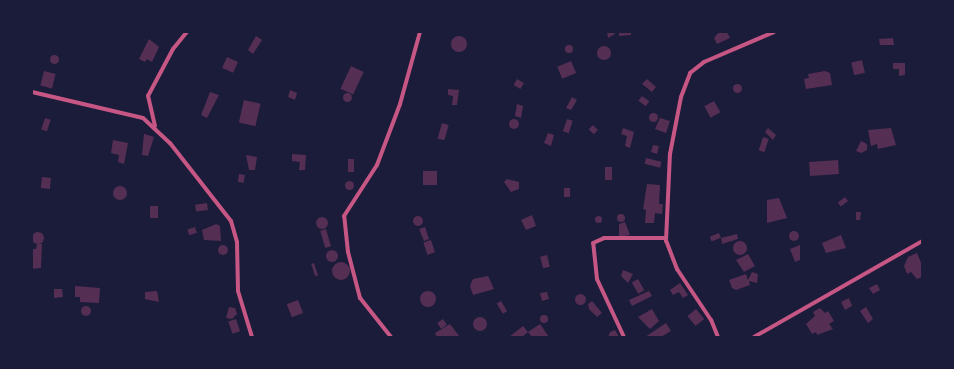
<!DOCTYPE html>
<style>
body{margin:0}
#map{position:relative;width:954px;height:369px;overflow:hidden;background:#1b1b3a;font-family:Rubik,sans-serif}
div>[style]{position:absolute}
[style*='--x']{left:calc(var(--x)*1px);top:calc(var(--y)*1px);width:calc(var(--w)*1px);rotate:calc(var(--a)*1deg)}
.building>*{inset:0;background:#542f53;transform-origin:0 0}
.round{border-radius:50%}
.minor>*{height:4px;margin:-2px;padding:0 2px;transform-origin:2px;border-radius:2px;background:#c65784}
span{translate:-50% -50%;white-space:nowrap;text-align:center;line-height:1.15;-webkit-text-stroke:3px #1b1b3a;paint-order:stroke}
.frame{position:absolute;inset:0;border:33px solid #1b1b3a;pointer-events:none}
</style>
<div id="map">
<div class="building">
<i style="clip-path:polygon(607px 32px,614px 32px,615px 34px,608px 38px)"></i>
<i style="clip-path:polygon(619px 32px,631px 32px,631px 35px,619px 36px)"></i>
<i style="clip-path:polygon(719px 32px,727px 32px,730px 38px,717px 44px,714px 38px)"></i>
<i class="round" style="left:451px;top:36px;width:16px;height:16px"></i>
<i style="clip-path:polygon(256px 36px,262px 40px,253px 54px,248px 50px)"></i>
<i style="clip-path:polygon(893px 38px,894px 45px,880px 45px,879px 39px)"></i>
<i style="clip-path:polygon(149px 39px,159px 47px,152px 62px,147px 59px,145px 62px,139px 59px)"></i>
<i class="round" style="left:565px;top:45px;width:8px;height:8px"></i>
<i class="round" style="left:597px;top:46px;width:14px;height:14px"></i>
<i class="round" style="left:49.5px;top:54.5px;width:9px;height:9px"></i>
<i style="left:227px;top:57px;width:12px;height:12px;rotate:24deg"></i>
<i style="left:862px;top:60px;width:13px;height:11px;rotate:77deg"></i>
<i style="left:571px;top:61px;width:13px;height:15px;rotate:67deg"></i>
<i style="clip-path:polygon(893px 63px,905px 63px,905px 75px,899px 76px,899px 69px,893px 69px)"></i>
<i style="left:351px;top:66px;width:14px;height:25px;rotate:25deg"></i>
<i style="left:44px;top:71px;width:12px;height:15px;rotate:14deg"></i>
<i style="clip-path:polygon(825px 71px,830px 73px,832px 85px,806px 89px,804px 79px,809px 78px,808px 74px)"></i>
<i style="left:517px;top:79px;width:8px;height:7px;rotate:30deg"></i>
<i style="clip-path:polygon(647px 79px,656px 87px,652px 92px,642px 84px)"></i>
<i class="round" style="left:732.5px;top:83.5px;width:9px;height:9px"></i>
<i style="clip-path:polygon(448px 89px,459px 90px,457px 105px,452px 105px,453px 96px,448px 95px)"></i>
<i style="clip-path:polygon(290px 90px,297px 93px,295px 100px,288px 97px)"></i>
<i style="clip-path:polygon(210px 92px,219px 95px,207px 118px,201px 115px)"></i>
<i class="round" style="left:342.5px;top:92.5px;width:9px;height:9px"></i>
<i style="left:642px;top:96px;width:9px;height:6px;rotate:36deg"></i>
<i style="clip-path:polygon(572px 97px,577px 100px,571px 110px,566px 108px)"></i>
<i style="left:244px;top:100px;width:17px;height:23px;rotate:13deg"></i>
<i style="left:714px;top:101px;width:13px;height:11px;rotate:61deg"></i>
<i style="clip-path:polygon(517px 104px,523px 106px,521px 118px,515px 116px)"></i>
<i class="round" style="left:648.5px;top:112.5px;width:9px;height:9px"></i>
<i style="left:45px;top:118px;width:6px;height:12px;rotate:18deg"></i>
<i style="clip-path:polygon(660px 118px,670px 121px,666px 133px,655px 129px)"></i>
<i class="round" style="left:509px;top:119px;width:10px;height:10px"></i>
<i style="left:567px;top:119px;width:6px;height:13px;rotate:18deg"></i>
<i style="left:442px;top:123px;width:7px;height:16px;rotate:16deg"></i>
<i style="left:593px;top:125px;width:7px;height:6px;rotate:45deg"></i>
<i style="clip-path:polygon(623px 128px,634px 132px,630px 148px,625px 146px,627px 136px,621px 134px)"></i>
<i style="clip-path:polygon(768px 128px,776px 135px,773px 140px,765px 132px)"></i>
<i style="clip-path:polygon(891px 128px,896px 145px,878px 149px,877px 144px,871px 146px,868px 130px)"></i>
<i style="clip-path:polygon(548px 133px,554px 135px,551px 146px,544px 143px)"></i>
<i style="clip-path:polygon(144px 134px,154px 137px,148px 156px,142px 155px)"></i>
<i style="left:763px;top:137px;width:6px;height:14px;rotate:18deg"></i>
<i style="clip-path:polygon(113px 140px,128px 143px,124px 164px,118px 162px,119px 155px,111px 153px)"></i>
<i style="clip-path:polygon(861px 141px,867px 144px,867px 150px,861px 153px,856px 151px)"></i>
<i style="clip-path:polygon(653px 145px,659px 146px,657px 154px,651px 152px)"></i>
<i style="clip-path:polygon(292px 154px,306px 155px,305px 170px,299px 170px,300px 162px,292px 161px)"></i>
<i style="clip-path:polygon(246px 155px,257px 157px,255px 170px,249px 170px)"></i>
<i style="left:646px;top:158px;width:16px;height:6px;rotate:14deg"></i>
<i style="left:348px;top:159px;width:6px;height:13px"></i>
<i style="left:838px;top:160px;width:14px;height:29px;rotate:86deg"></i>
<i style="left:605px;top:167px;width:7px;height:13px"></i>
<i style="left:423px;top:171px;width:14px;height:14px"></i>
<i style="left:239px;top:174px;width:6px;height:8px;rotate:9deg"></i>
<i style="left:42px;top:177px;width:9px;height:11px;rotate:6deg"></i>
<i style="clip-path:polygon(507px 179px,519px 182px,519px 189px,511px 192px,504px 182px)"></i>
<i class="round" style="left:344.5px;top:180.5px;width:9px;height:9px"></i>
<i style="clip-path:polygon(647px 184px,660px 185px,659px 204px,663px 204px,662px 214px,655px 213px,654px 223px,645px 223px,646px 210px,643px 209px)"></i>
<i class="round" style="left:113px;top:186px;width:14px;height:14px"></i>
<i style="left:564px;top:188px;width:6px;height:9px"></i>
<i style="left:845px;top:197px;width:5px;height:9px;rotate:53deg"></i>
<i style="clip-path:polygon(779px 198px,787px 218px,767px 223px,767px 200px)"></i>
<i style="left:207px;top:203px;width:7px;height:12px;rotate:82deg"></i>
<i style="left:150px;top:206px;width:8px;height:12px"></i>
<i style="clip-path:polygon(856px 212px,861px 212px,860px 220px,856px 220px)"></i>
<i class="round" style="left:617px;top:214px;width:8px;height:8px"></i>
<i style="clip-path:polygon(532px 215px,536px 226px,526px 230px,521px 220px)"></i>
<i class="round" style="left:594.5px;top:215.5px;width:7px;height:7px"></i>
<i class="round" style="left:413px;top:216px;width:10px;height:10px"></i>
<i class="round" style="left:316px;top:217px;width:12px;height:12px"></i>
<i style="clip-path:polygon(625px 222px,630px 235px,619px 237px,619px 224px)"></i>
<i style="clip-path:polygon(216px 224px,220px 226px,221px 241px,204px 240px,202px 230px)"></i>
<i style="left:195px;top:227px;width:6px;height:8px;rotate:72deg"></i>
<i style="clip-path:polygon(425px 227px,429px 239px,424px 241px,419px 229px)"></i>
<i style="left:326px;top:229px;width:18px;height:6px;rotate:74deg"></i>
<i class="round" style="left:789px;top:231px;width:10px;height:10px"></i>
<i class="round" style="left:32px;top:232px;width:12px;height:12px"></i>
<i style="left:719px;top:233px;width:5px;height:10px;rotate:68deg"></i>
<i style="clip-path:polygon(737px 234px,738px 239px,722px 244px,721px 238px)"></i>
<i style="clip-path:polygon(841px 235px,846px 248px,826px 253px,822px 243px)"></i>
<i style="left:431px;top:240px;width:13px;height:8px;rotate:72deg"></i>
<i class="round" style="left:733px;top:241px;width:14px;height:14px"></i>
<i style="clip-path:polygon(37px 244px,42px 244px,41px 268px,32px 269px,32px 249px,36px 249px)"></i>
<i style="clip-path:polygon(800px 245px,800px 260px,795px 262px,790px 249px)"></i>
<i class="round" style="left:218px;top:245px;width:10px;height:10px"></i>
<i class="round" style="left:326px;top:250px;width:12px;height:12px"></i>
<i style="clip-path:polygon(917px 253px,922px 265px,922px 277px,917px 279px,911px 272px,907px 274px,904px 266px,908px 257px)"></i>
<i style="clip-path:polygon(748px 254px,755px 266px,744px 272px,736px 260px)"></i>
<i style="left:547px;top:255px;width:12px;height:7px;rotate:76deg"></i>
<i class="round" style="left:332px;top:262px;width:18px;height:18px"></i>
<i style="left:314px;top:263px;width:13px;height:3px;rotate:72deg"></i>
<i style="clip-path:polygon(623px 270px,633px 274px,628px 283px,621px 276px)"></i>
<i style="clip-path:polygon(752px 272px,758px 274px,757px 283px,749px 281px,750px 285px,736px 290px,732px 288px,729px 280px,746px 274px,748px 280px)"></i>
<i style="clip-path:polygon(488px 276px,494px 289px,473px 295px,470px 286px,473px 279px)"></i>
<i style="left:638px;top:279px;width:13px;height:7px;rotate:61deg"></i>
<i style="clip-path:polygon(680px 283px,688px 295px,683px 298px,679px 292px,673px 295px,670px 290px)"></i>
<i style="clip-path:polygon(877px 284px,880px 290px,873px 294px,869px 288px)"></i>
<i style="clip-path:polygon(75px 286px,100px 288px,99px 303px,80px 302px,80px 297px,75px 297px)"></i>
<i style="clip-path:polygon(54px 289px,62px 289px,63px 297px,54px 298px)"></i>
<i class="round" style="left:420px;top:291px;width:16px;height:16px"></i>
<i style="clip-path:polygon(157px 291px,159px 302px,145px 299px,145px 292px)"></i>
<i style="clip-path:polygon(649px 291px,652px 296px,632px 306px,629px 300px)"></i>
<i style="clip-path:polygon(547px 292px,549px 299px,542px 301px,540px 293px)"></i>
<i class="round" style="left:574.5px;top:293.5px;width:11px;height:11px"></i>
<i style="clip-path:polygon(849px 298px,852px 306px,845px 310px,841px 302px)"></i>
<i style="left:298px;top:300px;width:14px;height:12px;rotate:69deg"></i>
<i style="left:501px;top:301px;width:12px;height:5px;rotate:59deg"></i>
<i style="clip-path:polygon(592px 301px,602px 313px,597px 317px,589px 309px,588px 304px)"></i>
<i class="round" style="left:81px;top:306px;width:10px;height:10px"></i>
<i style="clip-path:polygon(229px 307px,235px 308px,237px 314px,232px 319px,226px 318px)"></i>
<i style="clip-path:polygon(866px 307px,873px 319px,868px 323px,860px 311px)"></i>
<i style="clip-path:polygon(820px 308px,825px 313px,828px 311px,834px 321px,829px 324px,833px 329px,817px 335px,816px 332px,812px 334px,806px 324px,815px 316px,813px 312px)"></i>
<i style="clip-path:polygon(652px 309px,659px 321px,650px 329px,638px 317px)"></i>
<i style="left:696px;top:309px;width:13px;height:11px;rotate:51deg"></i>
<i class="round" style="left:540px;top:315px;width:8px;height:8px"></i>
<i class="round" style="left:473px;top:317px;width:14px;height:14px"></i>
<i style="left:236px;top:319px;width:13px;height:8px;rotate:72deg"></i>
<i style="left:443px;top:319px;width:7px;height:7px;rotate:56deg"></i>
<i style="clip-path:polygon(666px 323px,671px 331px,661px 337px,645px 337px)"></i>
<i style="clip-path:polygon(450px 324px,460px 337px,437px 337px,435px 333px)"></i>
<i style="clip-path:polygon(540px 324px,549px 337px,532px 337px,528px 332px)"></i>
<i style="clip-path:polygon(523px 326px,528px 332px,522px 337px,509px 337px)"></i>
<i style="clip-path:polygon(615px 330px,619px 337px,608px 337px,610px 332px)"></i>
</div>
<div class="minor">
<i style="--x:32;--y:92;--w:114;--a:13.2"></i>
<i style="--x:143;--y:118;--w:37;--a:43"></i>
<i style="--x:170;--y:143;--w:99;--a:52"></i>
<i style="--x:231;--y:221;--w:22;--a:74"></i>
<i style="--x:237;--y:242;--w:49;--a:88.8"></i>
<i style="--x:238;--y:291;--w:48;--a:73.1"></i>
<i style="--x:155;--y:126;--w:31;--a:-103"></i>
<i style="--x:148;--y:96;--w:53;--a:-62"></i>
<i style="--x:173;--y:49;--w:22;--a:-51"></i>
<i style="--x:391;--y:337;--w:50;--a:-128.5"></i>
<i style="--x:360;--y:298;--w:48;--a:-104.6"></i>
<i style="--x:348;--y:252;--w:36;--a:-96"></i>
<i style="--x:344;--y:216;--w:61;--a:-57.1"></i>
<i style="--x:377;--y:165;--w:65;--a:-69.3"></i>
<i style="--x:400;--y:104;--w:75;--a:-74.5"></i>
<i style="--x:624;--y:337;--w:64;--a:-115"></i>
<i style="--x:597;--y:279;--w:36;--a:-96"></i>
<i style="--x:593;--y:243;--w:12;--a:-24"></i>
<i style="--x:604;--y:238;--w:61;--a:0"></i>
<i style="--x:718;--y:337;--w:18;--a:-112"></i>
<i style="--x:711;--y:320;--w:61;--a:-123.7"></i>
<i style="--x:677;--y:269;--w:30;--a:-111"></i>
<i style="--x:666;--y:241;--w:87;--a:-87.4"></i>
<i style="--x:670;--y:154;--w:58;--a:-79.1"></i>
<i style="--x:681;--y:97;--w:26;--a:-69"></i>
<i style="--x:690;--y:73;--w:18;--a:-38"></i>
<i style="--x:704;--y:62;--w:76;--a:-23.2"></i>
<i style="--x:754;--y:337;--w:193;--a:-29.7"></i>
</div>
<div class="frame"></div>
</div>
